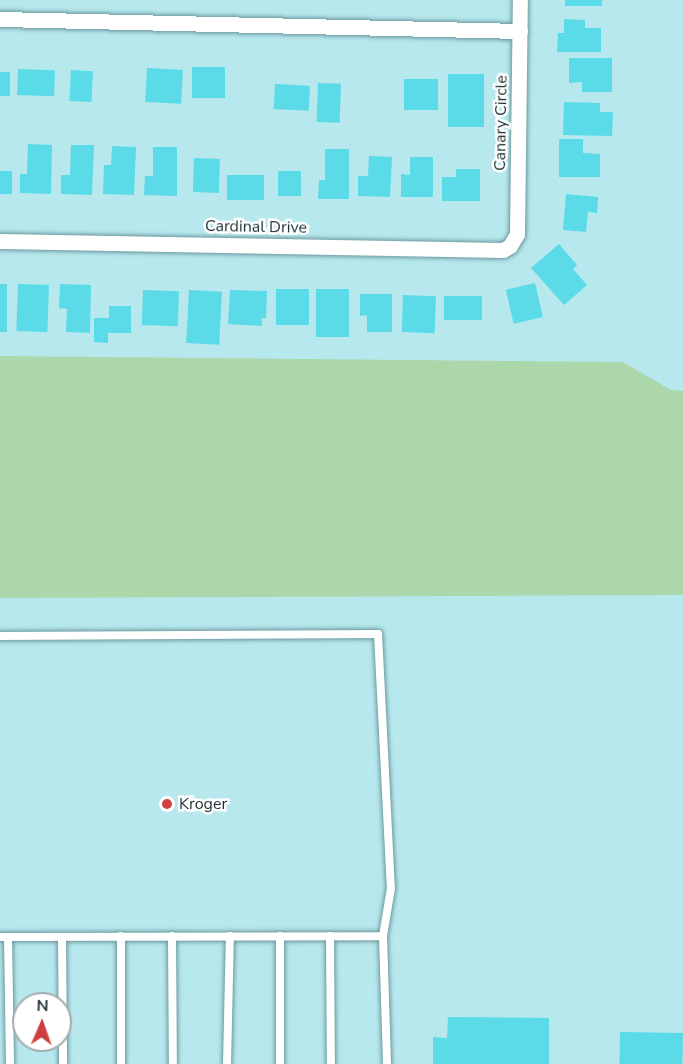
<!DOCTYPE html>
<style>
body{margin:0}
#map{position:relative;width:683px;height:1064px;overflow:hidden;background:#b7e8ed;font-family:"Nunito Sans",sans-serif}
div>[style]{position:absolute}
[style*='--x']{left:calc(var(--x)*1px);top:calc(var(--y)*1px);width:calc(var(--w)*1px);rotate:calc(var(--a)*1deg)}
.green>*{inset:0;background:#acd7aa}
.building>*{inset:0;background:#5adbe7;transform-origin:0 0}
.roads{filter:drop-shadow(0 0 2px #6a999e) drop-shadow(0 0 2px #6a999e)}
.service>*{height:8px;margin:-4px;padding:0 4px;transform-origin:4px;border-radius:4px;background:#fff}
.minor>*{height:15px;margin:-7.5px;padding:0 7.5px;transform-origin:7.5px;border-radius:7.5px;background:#fff}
.dots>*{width:16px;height:16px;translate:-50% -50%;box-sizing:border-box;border:3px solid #fff;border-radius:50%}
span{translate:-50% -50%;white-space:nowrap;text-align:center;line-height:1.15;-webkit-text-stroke:5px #fff;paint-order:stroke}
.street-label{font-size:16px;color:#1b2f31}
.poi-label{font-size:16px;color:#1b2f31}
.left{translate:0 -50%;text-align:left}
.north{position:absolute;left:12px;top:992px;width:60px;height:60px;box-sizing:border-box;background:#fff;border:2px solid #a4acad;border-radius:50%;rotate:2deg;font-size:16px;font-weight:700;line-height:24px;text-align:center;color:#1b2f31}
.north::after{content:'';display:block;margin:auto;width:21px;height:27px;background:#ce3f41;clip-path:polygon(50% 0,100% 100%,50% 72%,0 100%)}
</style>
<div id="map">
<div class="green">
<i style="clip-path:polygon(0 356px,623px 362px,671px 390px,683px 391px,683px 595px,0 598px)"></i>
</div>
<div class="building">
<i style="left:565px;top:0;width:37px;height:6px"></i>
<i style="clip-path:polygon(564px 19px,585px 20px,585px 28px,601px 28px,601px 52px,557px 52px,558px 33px,564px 33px)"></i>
<i style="clip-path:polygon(569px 58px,612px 58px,612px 92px,582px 92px,582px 82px,569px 83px)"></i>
<i style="left:192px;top:67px;width:33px;height:31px"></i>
<i style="left:147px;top:68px;width:36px;height:34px;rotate:3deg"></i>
<i style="left:18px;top:69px;width:37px;height:26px;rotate:2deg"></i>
<i style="left:71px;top:70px;width:22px;height:31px;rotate:3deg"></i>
<i style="left:0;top:72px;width:10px;height:24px"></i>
<i style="left:448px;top:74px;width:36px;height:53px"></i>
<i style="left:404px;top:79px;width:34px;height:31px"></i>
<i style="left:318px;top:83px;width:23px;height:39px;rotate:2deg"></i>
<i style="left:275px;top:84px;width:35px;height:25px;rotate:3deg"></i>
<i style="clip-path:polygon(564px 102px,600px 103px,600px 112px,613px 112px,612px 136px,563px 135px)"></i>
<i style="clip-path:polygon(559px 139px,583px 139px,583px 153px,600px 154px,600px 177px,559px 177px)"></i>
<i style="clip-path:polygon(28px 144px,52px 145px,51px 194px,20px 193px,20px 174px,27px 174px)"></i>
<i style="clip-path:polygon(71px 145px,94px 145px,92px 195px,61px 194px,61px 175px,70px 175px)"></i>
<i style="clip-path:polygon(112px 146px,136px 147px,134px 195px,103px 194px,104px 165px,111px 165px)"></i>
<i style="clip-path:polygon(153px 147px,177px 147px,177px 196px,144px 195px,145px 176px,153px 176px)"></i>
<i style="clip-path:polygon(325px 149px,349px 149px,349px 199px,318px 199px,319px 180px,325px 180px)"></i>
<i style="clip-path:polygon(369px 156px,392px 157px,390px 197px,358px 196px,358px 176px,368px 176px)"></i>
<i style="clip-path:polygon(410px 157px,433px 157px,433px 197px,401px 197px,401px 174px,410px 175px)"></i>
<i style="left:194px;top:158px;width:26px;height:34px;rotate:2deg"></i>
<i style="clip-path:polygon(456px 169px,480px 169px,480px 201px,442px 201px,442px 177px,456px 177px)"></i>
<i style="left:0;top:171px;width:12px;height:23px"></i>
<i style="left:278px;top:171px;width:23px;height:25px"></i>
<i style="left:227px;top:175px;width:37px;height:25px"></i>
<i style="clip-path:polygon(566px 194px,598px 197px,597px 213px,588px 212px,586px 232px,563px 230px)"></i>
<i style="clip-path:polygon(559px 244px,577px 265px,573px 269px,587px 285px,564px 305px,531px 268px)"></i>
<i style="left:535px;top:283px;width:35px;height:30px;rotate:77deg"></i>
<i style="left:0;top:284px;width:7px;height:48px"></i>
<i style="left:18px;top:284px;width:31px;height:47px;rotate:2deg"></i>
<i style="clip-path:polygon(60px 284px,91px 285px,90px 333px,66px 332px,67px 309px,59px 308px)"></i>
<i style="left:276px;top:289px;width:33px;height:36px"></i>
<i style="left:316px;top:289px;width:33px;height:48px"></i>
<i style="left:143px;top:290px;width:36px;height:35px;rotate:2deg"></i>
<i style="left:189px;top:290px;width:33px;height:53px;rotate:3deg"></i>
<i style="clip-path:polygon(230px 290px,267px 291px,266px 318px,262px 318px,262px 326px,228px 324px)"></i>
<i style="clip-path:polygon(360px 294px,392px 294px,392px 332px,367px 332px,367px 315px,360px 316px)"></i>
<i style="left:403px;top:295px;width:33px;height:37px;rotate:2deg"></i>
<i style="left:444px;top:296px;width:38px;height:24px"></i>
<i style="clip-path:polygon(109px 306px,131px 306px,131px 333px,108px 333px,108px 343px,94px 342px,94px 318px,109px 318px)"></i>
<i style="clip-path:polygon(448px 1017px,549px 1018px,549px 1064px,433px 1064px,433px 1037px,447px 1038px)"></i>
<i style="left:620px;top:1032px;width:63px;height:32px;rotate:1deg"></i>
</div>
<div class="roads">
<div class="service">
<i style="--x:0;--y:636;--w:378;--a:-0.3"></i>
<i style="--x:378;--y:634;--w:254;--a:87.1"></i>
<i style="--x:391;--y:888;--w:49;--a:99.5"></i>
<i style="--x:172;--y:936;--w:128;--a:89.6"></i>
<i style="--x:330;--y:936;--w:128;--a:89.6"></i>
<i style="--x:0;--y:937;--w:383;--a:-0.1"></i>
<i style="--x:383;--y:936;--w:128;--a:88.2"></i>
<i style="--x:8;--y:937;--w:127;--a:89.1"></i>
<i style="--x:62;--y:937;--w:127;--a:89.5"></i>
<i style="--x:121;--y:1064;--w:128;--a:-90"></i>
<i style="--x:227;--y:1064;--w:128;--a:-88.7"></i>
<i style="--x:280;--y:1064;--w:128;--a:-90"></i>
</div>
<div class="minor">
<i style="--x:0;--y:19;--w:520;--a:1.32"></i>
<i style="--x:0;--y:241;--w:503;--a:1.03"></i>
<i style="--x:503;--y:250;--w:8;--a:-30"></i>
<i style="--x:510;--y:246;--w:14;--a:-60"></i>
<i style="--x:517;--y:234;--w:234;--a:-89.3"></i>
</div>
</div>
<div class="dots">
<i style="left:167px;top:804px;background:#ce3f41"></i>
</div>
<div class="street-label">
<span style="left:501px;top:123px;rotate:-89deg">Canary Circle</span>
<span style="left:256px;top:227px;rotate:1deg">Cardinal Drive</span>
</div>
<div class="poi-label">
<span class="left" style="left:179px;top:804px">Kroger</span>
</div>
<div class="north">N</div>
</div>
